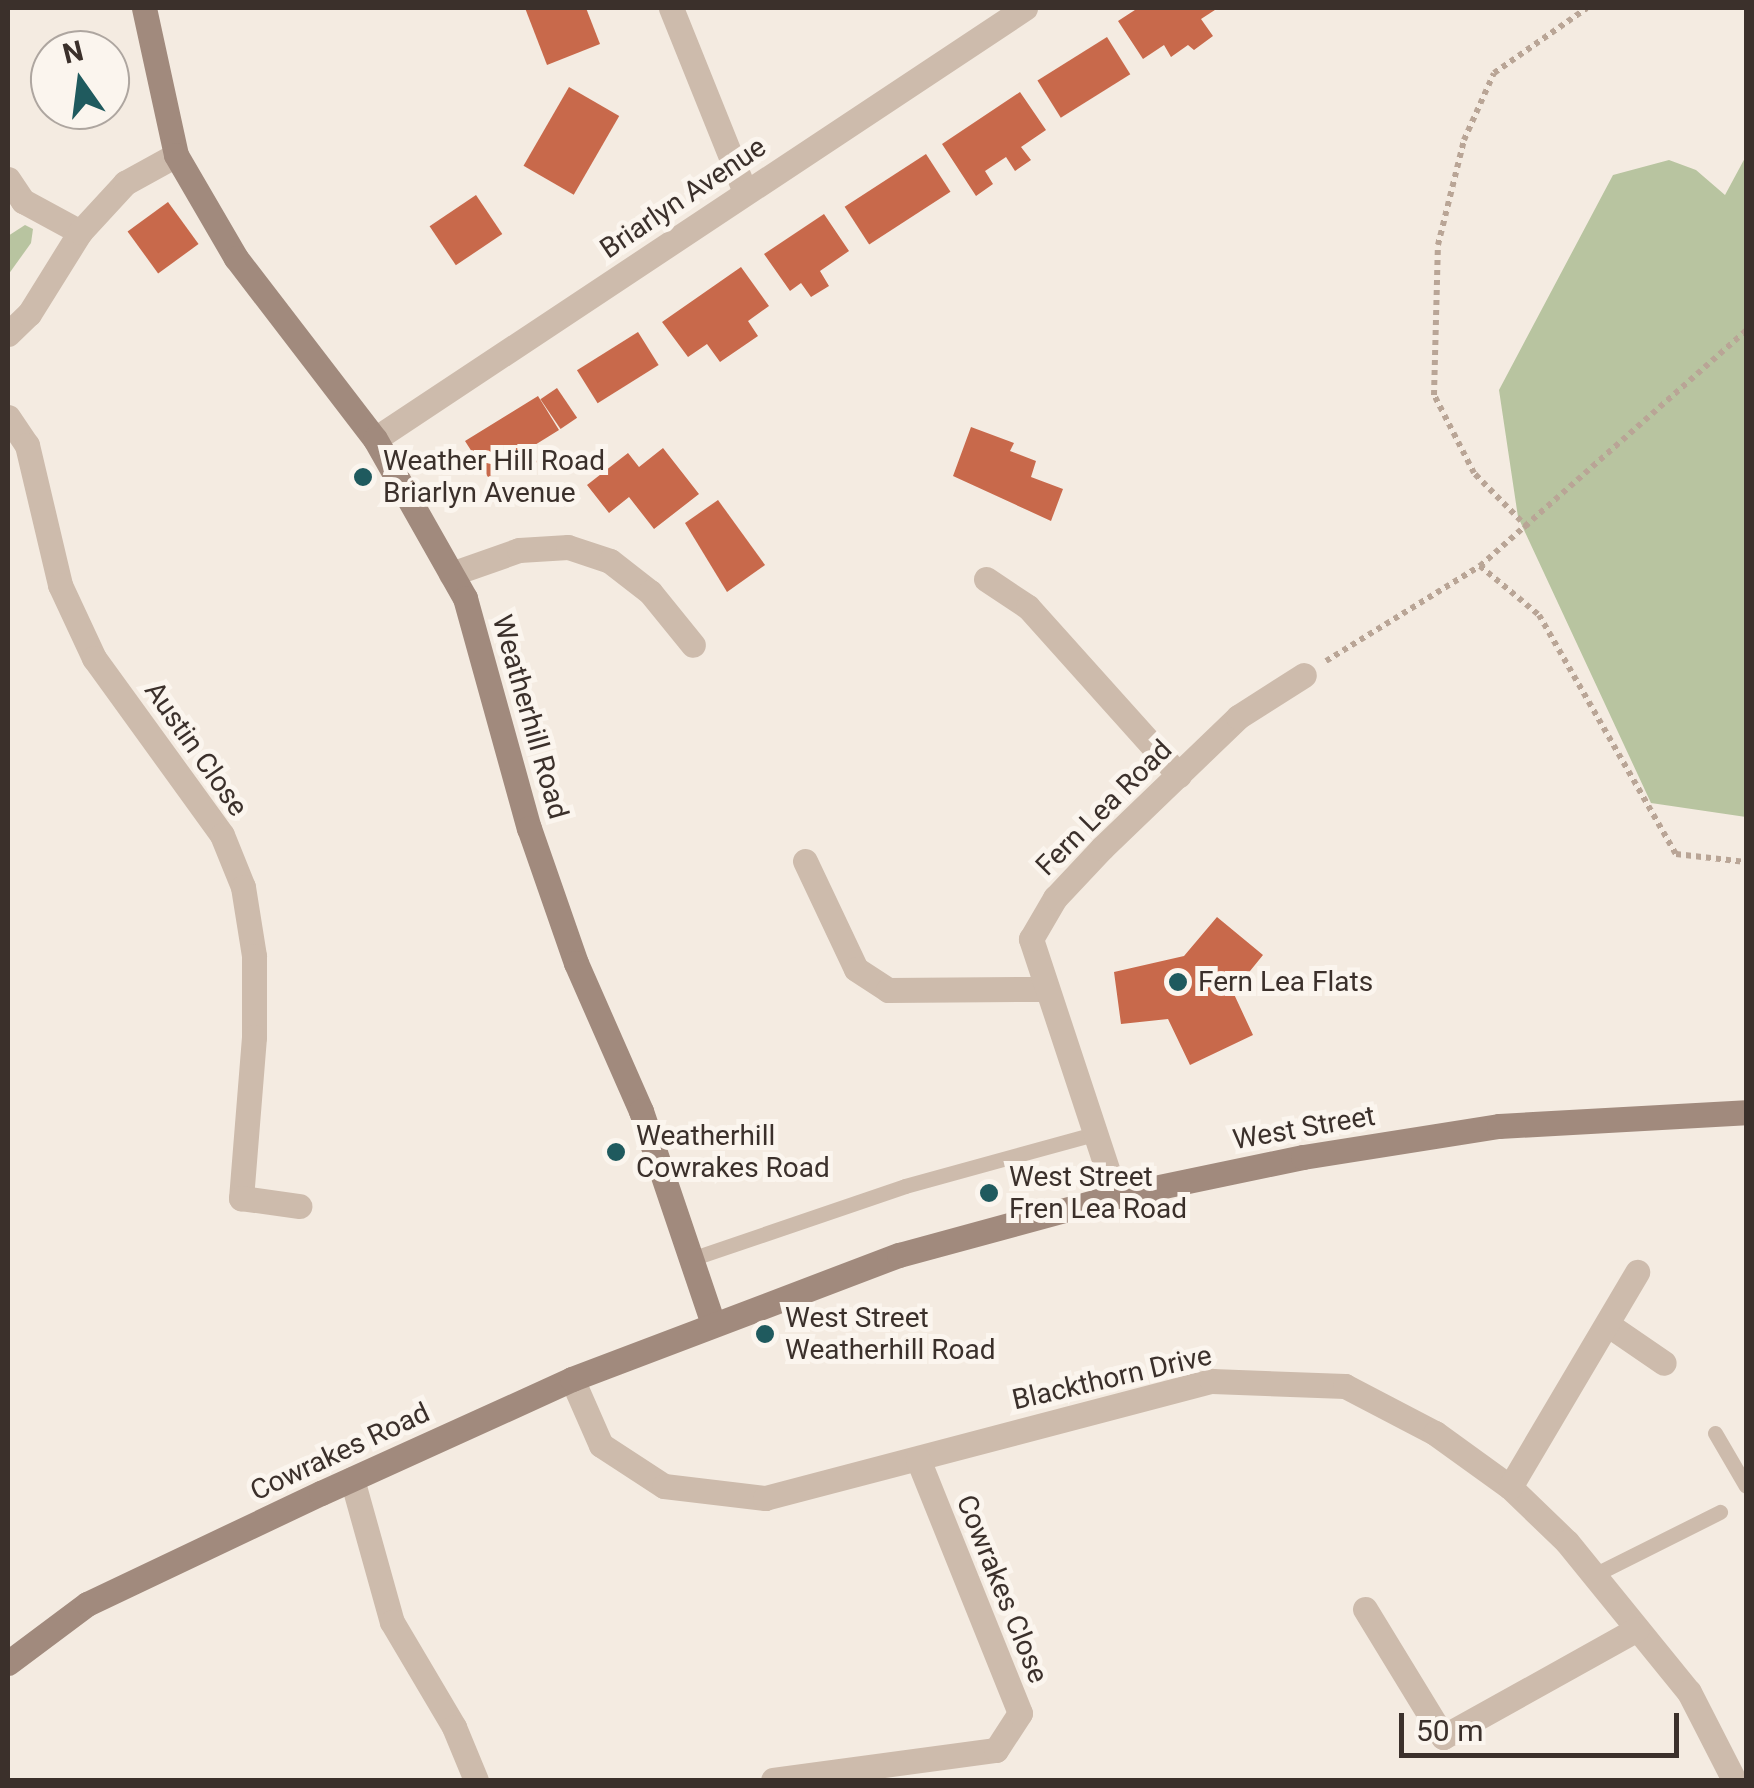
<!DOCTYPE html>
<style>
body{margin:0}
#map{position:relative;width:1754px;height:1788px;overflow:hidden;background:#f4ebe1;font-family:Roboto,sans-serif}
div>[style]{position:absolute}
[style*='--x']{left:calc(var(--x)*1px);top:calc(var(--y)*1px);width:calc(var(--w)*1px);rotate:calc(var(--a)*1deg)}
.green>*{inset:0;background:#b8c4a0}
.building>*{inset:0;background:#c8694b;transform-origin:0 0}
.path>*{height:6px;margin-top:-3px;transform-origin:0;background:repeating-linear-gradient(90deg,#b9a596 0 5px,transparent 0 10px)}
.lane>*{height:15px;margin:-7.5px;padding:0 7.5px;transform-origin:7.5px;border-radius:7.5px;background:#cdbbac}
.street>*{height:25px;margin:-12.5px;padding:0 12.5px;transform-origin:12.5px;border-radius:12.5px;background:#cdbbac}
.secondary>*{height:25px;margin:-12.5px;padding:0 12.5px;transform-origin:12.5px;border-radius:12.5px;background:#a18a7d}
.dots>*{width:28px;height:28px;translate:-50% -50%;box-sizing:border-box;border:5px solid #fbf5ee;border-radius:50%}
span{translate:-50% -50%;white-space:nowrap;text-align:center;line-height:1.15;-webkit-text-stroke:10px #fbf5ee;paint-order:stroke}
.street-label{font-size:28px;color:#3b302b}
.poi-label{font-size:28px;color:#3b302b}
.left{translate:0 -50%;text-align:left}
.frame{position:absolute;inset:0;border:10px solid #3b302b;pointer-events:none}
.north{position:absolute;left:30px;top:30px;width:100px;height:100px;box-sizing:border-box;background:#fbf5ee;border:2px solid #aea6a0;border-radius:50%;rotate:346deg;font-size:28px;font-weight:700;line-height:40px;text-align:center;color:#3b302b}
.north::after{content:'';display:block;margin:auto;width:35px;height:45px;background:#1f5a5e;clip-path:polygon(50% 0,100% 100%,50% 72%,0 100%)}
.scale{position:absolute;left:1399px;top:1713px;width:280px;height:45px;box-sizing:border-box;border:5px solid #3b302b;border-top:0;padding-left:12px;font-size:30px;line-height:35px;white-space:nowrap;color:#3b302b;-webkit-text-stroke:8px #fbf5ee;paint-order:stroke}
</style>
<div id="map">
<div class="green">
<i style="clip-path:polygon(1746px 156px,1746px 817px,1651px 803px,1518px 517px,1499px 390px,1613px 175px,1669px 160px,1696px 170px,1725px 195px)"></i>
<i style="clip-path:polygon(25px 225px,33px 229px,31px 243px,8px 275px,8px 236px)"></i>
</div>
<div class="building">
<i style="clip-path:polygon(525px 8px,586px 8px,600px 44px,547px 65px)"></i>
<i style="clip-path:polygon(1138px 8px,1218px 8px,1201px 19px,1213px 36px,1194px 50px,1188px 45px,1171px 57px,1164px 45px,1143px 59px,1118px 21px)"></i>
<i style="left:1107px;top:37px;width:44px;height:82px;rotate:58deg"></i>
<i style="left:569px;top:87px;width:58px;height:91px;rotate:30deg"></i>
<i style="clip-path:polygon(1020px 92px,1046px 130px,1021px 147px,1031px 160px,1015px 171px,1006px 157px,985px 171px,993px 184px,976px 196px,942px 144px)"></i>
<i style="left:926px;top:154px;width:45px;height:97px;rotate:57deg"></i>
<i style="left:476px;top:195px;width:47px;height:56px;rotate:56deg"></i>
<i style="left:168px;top:202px;width:52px;height:50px;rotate:54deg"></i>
<i style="clip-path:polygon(824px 214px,849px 251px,820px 271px,829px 286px,811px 297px,801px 283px,790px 291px,764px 254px)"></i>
<i style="clip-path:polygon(741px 267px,769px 306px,748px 321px,758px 336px,720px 362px,707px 344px,688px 357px,662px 322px)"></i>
<i style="left:638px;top:332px;width:39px;height:72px;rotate:58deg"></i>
<i style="left:557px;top:388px;width:36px;height:20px;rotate:56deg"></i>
<i style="clip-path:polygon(538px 396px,559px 430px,530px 448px,537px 462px,516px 475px,510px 464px,488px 477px,465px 441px)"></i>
<i style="clip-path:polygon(971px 427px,1014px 443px,1010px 451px,1036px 461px,1031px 477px,1063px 489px,1051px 521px,953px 476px)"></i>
<i style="clip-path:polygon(663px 448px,699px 494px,654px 529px,629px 497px,609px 513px,587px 485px,628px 453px,639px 467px)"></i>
<i style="clip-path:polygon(718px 500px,765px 565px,727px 592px,685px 523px)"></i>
<i style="clip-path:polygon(1217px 917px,1263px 955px,1233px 992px,1253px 1035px,1190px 1065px,1168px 1019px,1121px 1024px,1114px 972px,1184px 956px)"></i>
</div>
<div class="path">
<i style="--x:1528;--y:528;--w:77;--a:-134.5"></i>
<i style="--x:1474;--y:473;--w:88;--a:-117.1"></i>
<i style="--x:1434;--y:395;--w:150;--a:-88.5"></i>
<i style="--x:1438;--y:245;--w:108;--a:-76.1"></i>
<i style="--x:1464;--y:140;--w:73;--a:-65.9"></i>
<i style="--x:1494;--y:73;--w:113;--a:-35"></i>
<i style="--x:1480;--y:566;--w:355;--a:-41.5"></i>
<i style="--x:1326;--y:661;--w:181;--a:-31.7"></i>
<i style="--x:1480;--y:566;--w:77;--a:39.7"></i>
<i style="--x:1539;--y:615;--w:275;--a:60.2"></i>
<i style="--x:1676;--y:854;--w:70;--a:6.5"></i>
</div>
<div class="lane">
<i style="--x:691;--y:1259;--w:226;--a:-18.8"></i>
<i style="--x:905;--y:1186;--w:196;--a:-15.4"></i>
<i style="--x:1715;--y:1433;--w:61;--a:59.7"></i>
<i style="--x:1594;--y:1575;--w:141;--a:-26.6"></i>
</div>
<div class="street">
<i style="--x:671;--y:8;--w:198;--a:68.1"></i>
<i style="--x:8;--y:179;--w:27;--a:56"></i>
<i style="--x:23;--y:201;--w:65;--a:28.5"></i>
<i style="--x:8;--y:334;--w:29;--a:-44"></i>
<i style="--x:29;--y:314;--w:97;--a:-58.1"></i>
<i style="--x:80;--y:232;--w:67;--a:-47.4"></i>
<i style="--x:125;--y:183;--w:58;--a:-28.8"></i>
<i style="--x:8;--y:417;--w:34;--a:56"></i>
<i style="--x:27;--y:445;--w:144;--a:76.7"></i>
<i style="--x:60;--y:585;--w:81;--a:65"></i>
<i style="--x:94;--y:658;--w:218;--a:54.1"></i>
<i style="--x:222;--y:835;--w:56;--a:68"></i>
<i style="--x:243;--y:887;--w:70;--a:80.9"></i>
<i style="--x:254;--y:956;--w:81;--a:90"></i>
<i style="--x:254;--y:1037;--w:162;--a:94.6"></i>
<i style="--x:241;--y:1198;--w:59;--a:7.9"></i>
<i style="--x:375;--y:439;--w:780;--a:-33.55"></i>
<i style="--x:451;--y:574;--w:72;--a:-19.4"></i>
<i style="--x:519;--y:550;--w:49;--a:-3.5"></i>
<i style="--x:568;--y:547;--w:44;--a:18.4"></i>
<i style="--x:610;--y:561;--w:51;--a:37.8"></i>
<i style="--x:650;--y:592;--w:68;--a:50.9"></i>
<i style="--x:986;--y:579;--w:50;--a:33.7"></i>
<i style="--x:1028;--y:607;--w:226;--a:48.1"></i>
<i style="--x:805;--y:861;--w:119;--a:64.7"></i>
<i style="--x:856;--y:969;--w:38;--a:33"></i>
<i style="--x:888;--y:990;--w:155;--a:-0.4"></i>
<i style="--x:1116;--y:1196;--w:271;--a:-108.3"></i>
<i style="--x:1031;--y:939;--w:48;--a:-59.7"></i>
<i style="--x:1055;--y:898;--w:69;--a:-46.8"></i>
<i style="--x:1102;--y:848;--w:189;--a:-43.9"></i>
<i style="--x:1238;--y:717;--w:78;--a:-32.5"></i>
<i style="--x:1610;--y:1326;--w:65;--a:34.4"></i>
<i style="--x:572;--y:1379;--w:72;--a:66.3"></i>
<i style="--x:601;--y:1445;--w:75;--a:33.1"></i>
<i style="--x:664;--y:1486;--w:102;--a:6.8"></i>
<i style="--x:765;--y:1498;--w:462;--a:-14.7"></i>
<i style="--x:1212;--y:1381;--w:133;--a:2.2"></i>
<i style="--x:1345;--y:1386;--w:102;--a:27.6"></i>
<i style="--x:1435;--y:1433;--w:92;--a:35.8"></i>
<i style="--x:1510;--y:1487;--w:79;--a:44"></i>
<i style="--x:1567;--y:1542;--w:193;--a:50.9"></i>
<i style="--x:1689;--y:1692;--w:99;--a:62.9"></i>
<i style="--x:352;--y:1479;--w:148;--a:74.4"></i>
<i style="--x:392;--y:1622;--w:122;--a:59.4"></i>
<i style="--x:454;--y:1727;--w:57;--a:67.5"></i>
<i style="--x:1510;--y:1487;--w:250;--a:-59.4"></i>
<i style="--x:1365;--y:1609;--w:150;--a:58.6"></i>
<i style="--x:1443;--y:1737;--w:222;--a:-29.1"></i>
<i style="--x:773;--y:1780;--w:225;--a:-7.7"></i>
<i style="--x:996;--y:1750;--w:44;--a:-57"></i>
<i style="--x:1020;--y:1713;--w:274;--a:-111.9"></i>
</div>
<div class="secondary">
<i style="--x:144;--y:8;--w:150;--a:77.7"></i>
<i style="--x:176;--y:155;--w:119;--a:59.8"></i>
<i style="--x:236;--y:258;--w:228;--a:52.5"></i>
<i style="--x:375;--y:439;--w:183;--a:60.5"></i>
<i style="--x:465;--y:598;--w:239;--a:74.5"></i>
<i style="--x:529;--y:828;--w:143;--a:70.8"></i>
<i style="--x:576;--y:963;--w:162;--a:66.3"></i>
<i style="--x:641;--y:1111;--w:222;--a:71.3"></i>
<i style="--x:8;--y:1663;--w:99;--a:-36.8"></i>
<i style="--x:87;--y:1604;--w:259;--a:-25.4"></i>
<i style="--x:321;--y:1493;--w:276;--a:-24.4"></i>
<i style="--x:572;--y:1379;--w:350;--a:-20.8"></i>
<i style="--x:899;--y:1255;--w:225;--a:-15.2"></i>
<i style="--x:1116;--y:1196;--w:191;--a:-11.8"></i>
<i style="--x:1303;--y:1157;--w:198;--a:-9"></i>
<i style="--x:1499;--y:1126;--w:247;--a:-3.2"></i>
</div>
<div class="dots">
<i style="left:363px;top:477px;background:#1f5a5e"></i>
<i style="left:1178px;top:982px;background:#1f5a5e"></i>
<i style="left:616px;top:1152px;background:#1f5a5e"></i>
<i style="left:989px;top:1193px;background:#1f5a5e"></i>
<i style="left:765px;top:1334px;background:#1f5a5e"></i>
</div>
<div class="street-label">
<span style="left:683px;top:198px;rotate:-34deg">Briarlyn Avenue</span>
<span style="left:530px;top:717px;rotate:74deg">Weatherhill Road</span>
<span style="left:196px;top:749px;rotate:55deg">Austin Close</span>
<span style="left:1104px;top:808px;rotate:-45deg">Fern Lea Road</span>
<span style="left:1304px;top:1128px;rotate:-10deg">West Street</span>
<span style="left:1112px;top:1378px;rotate:-13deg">Blackthorn Drive</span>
<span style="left:340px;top:1452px;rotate:-25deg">Cowrakes Road</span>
<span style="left:1002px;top:1589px;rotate:68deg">Cowrakes Close</span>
</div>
<div class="poi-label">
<span class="left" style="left:383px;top:477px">Weather Hill Road<br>Briarlyn Avenue</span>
<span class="left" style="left:1198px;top:982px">Fern Lea Flats</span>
<span class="left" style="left:636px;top:1152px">Weatherhill<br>Cowrakes Road</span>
<span class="left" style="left:1009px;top:1193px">West Street<br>Fren Lea Road</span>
<span class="left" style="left:785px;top:1334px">West Street<br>Weatherhill Road</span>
</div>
<div class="frame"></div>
<div class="north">N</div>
<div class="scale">50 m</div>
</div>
